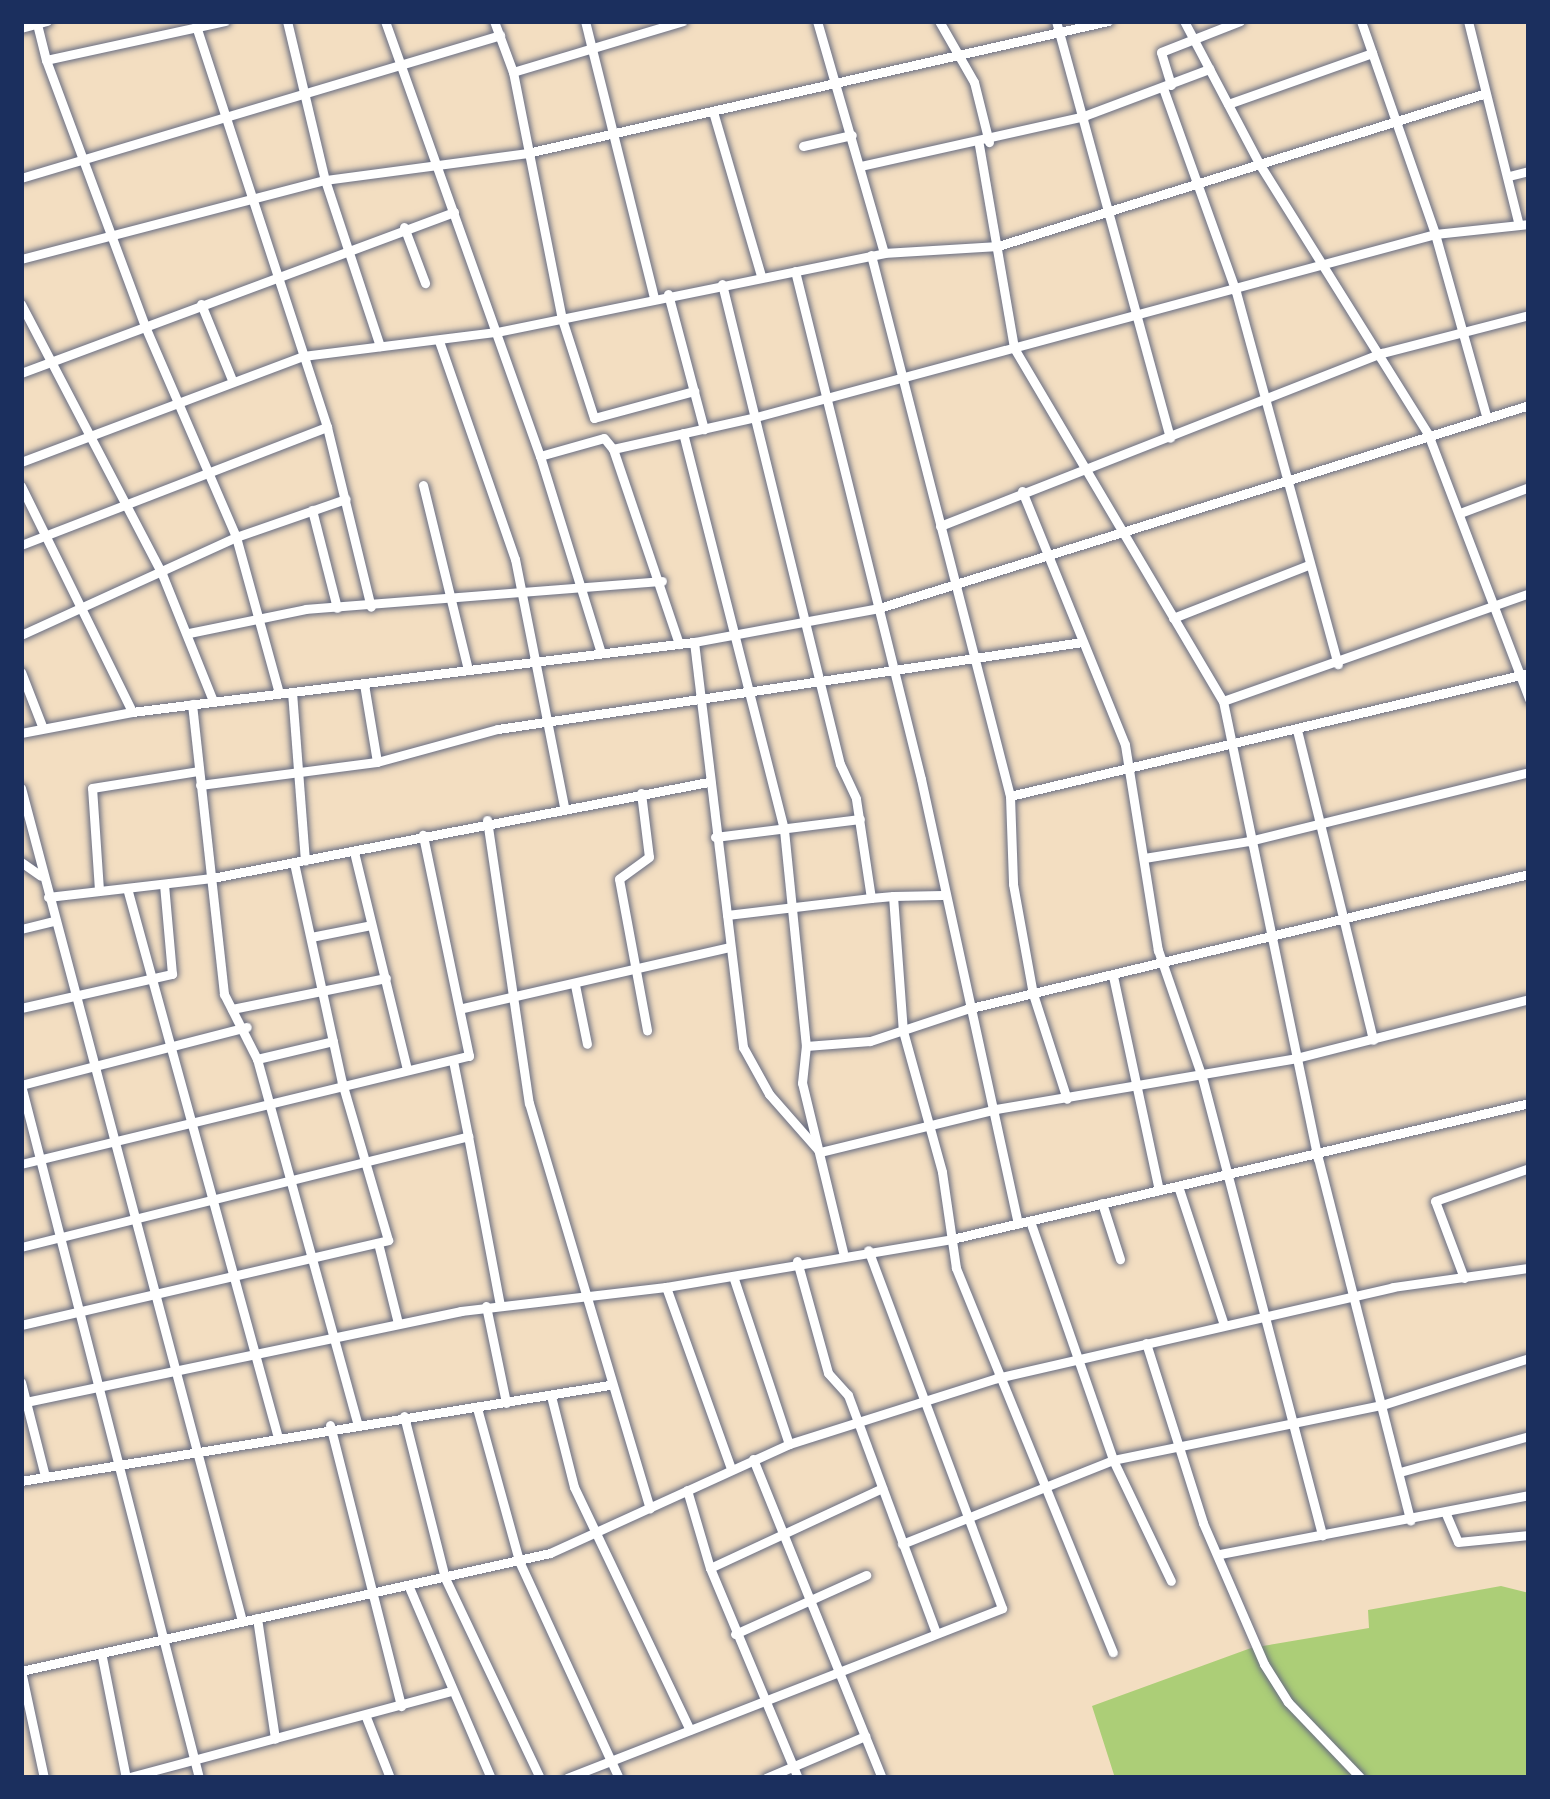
<!DOCTYPE html>
<style>
body{margin:0}
#map{position:relative;width:1550px;height:1799px;overflow:hidden;background:#f3dec1;font-family:"Indie Flower",sans-serif}
div>[style]{position:absolute}
[style*='--x']{left:calc(var(--x)*1px);top:calc(var(--y)*1px);width:calc(var(--w)*1px);rotate:calc(var(--a)*1deg)}
.green>*{inset:0;background:#acce77}
.roads{filter:drop-shadow(0 0 3px #676c81) drop-shadow(0 0 3px #676c81)}
.minor>*{height:9px;margin:-4.5px;padding:0 4.5px;transform-origin:4.5px;border-radius:4.5px;background:#fff}
span{translate:-50% -50%;white-space:nowrap;text-align:center;line-height:1.15;-webkit-text-stroke:10px #f6f6f2;paint-order:stroke}
.frame{position:absolute;inset:0;border:24px solid #1b2f5e;pointer-events:none}
</style>
<div id="map">
<div class="green">
<i style="clip-path:polygon(1501px 1586px,1529px 1593px,1529px 1778px,1115px 1778px,1092px 1706px,1251px 1648px,1369px 1628px,1368px 1610px)"></i>
</div>
<div class="roads">
<div class="minor">
<i style="--x:225;--y:21;--w:183;--a:167.7"></i>
<i style="--x:46;--y:60;--w:282;--a:69.6"></i>
<i style="--x:144;--y:324;--w:232;--a:66.6"></i>
<i style="--x:236;--y:537;--w:162;--a:74.6"></i>
<i style="--x:287;--y:21;--w:163;--a:76.6"></i>
<i style="--x:325;--y:180;--w:175;--a:71.7"></i>
<i style="--x:385;--y:21;--w:462;--a:70.4"></i>
<i style="--x:540;--y:456;--w:206;--a:72.8"></i>
<i style="--x:494;--y:21;--w:54;--a:69.6"></i>
<i style="--x:513;--y:72;--w:252;--a:78.8"></i>
<i style="--x:562;--y:319;--w:104;--a:72.1"></i>
<i style="--x:594;--y:418;--w:104;--a:-15.1"></i>
<i style="--x:585;--y:21;--w:285;--a:76"></i>
<i style="--x:817;--y:21;--w:241;--a:73.9"></i>
<i style="--x:939;--y:21;--w:70;--a:60.2"></i>
<i style="--x:974;--y:82;--w:62;--a:76"></i>
<i style="--x:1056;--y:21;--w:432;--a:74.7"></i>
<i style="--x:1184;--y:21;--w:163;--a:62.2"></i>
<i style="--x:1260;--y:165;--w:317;--a:58"></i>
<i style="--x:1428;--y:434;--w:284;--a:69.1"></i>
<i style="--x:1361;--y:21;--w:225;--a:70.8"></i>
<i style="--x:1435;--y:234;--w:189;--a:74.3"></i>
<i style="--x:1468;--y:21;--w:210;--a:76"></i>
<i style="--x:37;--y:24;--w:37;--a:76"></i>
<i style="--x:196;--y:26;--w:422;--a:71.9"></i>
<i style="--x:21;--y:28;--w:27;--a:-15"></i>
<i style="--x:513;--y:72;--w:177;--a:-16.7"></i>
<i style="--x:1171;--y:85;--w:34;--a:-107"></i>
<i style="--x:1161;--y:52;--w:85;--a:-21.4"></i>
<i style="--x:1163;--y:88;--w:217;--a:70.3"></i>
<i style="--x:1236;--y:292;--w:386;--a:74.7"></i>
<i style="--x:1228;--y:104;--w:153;--a:-19.5"></i>
<i style="--x:714;--y:115;--w:168;--a:73.7"></i>
<i style="--x:979;--y:145;--w:206;--a:80.2"></i>
<i style="--x:1014;--y:348;--w:410;--a:59.4"></i>
<i style="--x:1223;--y:701;--w:467;--a:78.3"></i>
<i style="--x:1318;--y:1158;--w:374;--a:75.7"></i>
<i style="--x:803;--y:146;--w:50;--a:-12.7"></i>
<i style="--x:861;--y:166;--w:229;--a:-12.6"></i>
<i style="--x:1084;--y:116;--w:134;--a:-20.6"></i>
<i style="--x:1509;--y:176;--w:21;--a:-14"></i>
<i style="--x:21;--y:178;--w:500;--a:-16.6"></i>
<i style="--x:404;--y:227;--w:60;--a:69.4"></i>
<i style="--x:871;--y:255;--w:559;--a:75.59"></i>
<i style="--x:1010;--y:796;--w:88;--a:88"></i>
<i style="--x:1013;--y:884;--w:112;--a:79.7"></i>
<i style="--x:1033;--y:994;--w:110;--a:72.1"></i>
<i style="--x:21;--y:259;--w:314;--a:-14.6"></i>
<i style="--x:325;--y:180;--w:204;--a:-7.6"></i>
<i style="--x:527;--y:153;--w:596;--a:-12.8"></i>
<i style="--x:795;--y:271;--w:523;--a:76.07"></i>
<i style="--x:921;--y:779;--w:455;--a:77.7"></i>
<i style="--x:722;--y:284;--w:494;--a:76.2"></i>
<i style="--x:840;--y:764;--w:38;--a:65"></i>
<i style="--x:856;--y:799;--w:100;--a:81.4"></i>
<i style="--x:871;--y:898;--w:22;--a:-5"></i>
<i style="--x:893;--y:896;--w:135;--a:85.8"></i>
<i style="--x:903;--y:1031;--w:146;--a:74.5"></i>
<i style="--x:942;--y:1172;--w:97;--a:81.7"></i>
<i style="--x:956;--y:1268;--w:415;--a:67.8"></i>
<i style="--x:668;--y:294;--w:140;--a:75.1"></i>
<i style="--x:21;--y:304;--w:305;--a:62.4"></i>
<i style="--x:162;--y:574;--w:137;--a:68.1"></i>
<i style="--x:201;--y:304;--w:82;--a:67.8"></i>
<i style="--x:439;--y:341;--w:231;--a:70.8"></i>
<i style="--x:515;--y:559;--w:252;--a:78.8"></i>
<i style="--x:21;--y:373;--w:462;--a:-20.4"></i>
<i style="--x:683;--y:433;--w:410;--a:75.7"></i>
<i style="--x:784;--y:830;--w:217;--a:84.2"></i>
<i style="--x:613;--y:449;--w:206;--a:71.3"></i>
<i style="--x:540;--y:456;--w:66;--a:-15.7"></i>
<i style="--x:604;--y:438;--w:14;--a:51"></i>
<i style="--x:613;--y:449;--w:147;--a:-12.6"></i>
<i style="--x:756;--y:417;--w:703;--a:-15.08"></i>
<i style="--x:1435;--y:234;--w:95;--a:-6.1"></i>
<i style="--x:21;--y:462;--w:301;--a:-20.6"></i>
<i style="--x:303;--y:356;--w:195;--a:-7.1"></i>
<i style="--x:497;--y:332;--w:395;--a:-11.5"></i>
<i style="--x:884;--y:253;--w:114;--a:-3.5"></i>
<i style="--x:998;--y:246;--w:508;--a:-17.4"></i>
<i style="--x:423;--y:485;--w:190;--a:76.3"></i>
<i style="--x:21;--y:486;--w:252;--a:63.8"></i>
<i style="--x:1022;--y:491;--w:274;--a:67.9"></i>
<i style="--x:1125;--y:745;--w:208;--a:80.9"></i>
<i style="--x:1158;--y:950;--w:134;--a:70.9"></i>
<i style="--x:1202;--y:1077;--w:474;--a:75.3"></i>
<i style="--x:312;--y:510;--w:101;--a:75.7"></i>
<i style="--x:1460;--y:513;--w:74;--a:-20.6"></i>
<i style="--x:940;--y:526;--w:475;--a:-21.4"></i>
<i style="--x:1382;--y:353;--w:152;--a:-14.5"></i>
<i style="--x:21;--y:545;--w:328;--a:-21.1"></i>
<i style="--x:327;--y:427;--w:185;--a:76.3"></i>
<i style="--x:1173;--y:618;--w:145;--a:-21.4"></i>
<i style="--x:189;--y:633;--w:119;--a:-11.6"></i>
<i style="--x:306;--y:609;--w:357;--a:-4.5"></i>
<i style="--x:21;--y:635;--w:236;--a:-24.5"></i>
<i style="--x:236;--y:537;--w:116;--a:-19.1"></i>
<i style="--x:694;--y:642;--w:408;--a:83.1"></i>
<i style="--x:743;--y:1047;--w:54;--a:61"></i>
<i style="--x:769;--y:1094;--w:77;--a:48.7"></i>
<i style="--x:820;--y:1152;--w:181;--a:-13.7"></i>
<i style="--x:996;--y:1109;--w:304;--a:-9.6"></i>
<i style="--x:1296;--y:1058;--w:240;--a:-14.2"></i>
<i style="--x:21;--y:672;--w:58;--a:68.7"></i>
<i style="--x:364;--y:684;--w:79;--a:80.5"></i>
<i style="--x:292;--y:692;--w:169;--a:85.6"></i>
<i style="--x:1223;--y:701;--w:324;--a:-19.4"></i>
<i style="--x:192;--y:704;--w:292;--a:83.7"></i>
<i style="--x:224;--y:994;--w:73;--a:63.1"></i>
<i style="--x:257;--y:1059;--w:376;--a:74.6"></i>
<i style="--x:1297;--y:730;--w:319;--a:76.2"></i>
<i style="--x:21;--y:733;--w:113;--a:-10.7"></i>
<i style="--x:132;--y:712;--w:566;--a:-7.1"></i>
<i style="--x:694;--y:642;--w:188;--a:-10.4"></i>
<i style="--x:879;--y:608;--w:681;--a:-17.34"></i>
<i style="--x:200;--y:785;--w:178;--a:-7.4"></i>
<i style="--x:377;--y:762;--w:125;--a:-15.3"></i>
<i style="--x:498;--y:729;--w:590;--a:-8.47"></i>
<i style="--x:21;--y:788;--w:862;--a:75.14"></i>
<i style="--x:641;--y:793;--w:64;--a:82.9"></i>
<i style="--x:649;--y:857;--w:37;--a:144"></i>
<i style="--x:619;--y:879;--w:154;--a:79.5"></i>
<i style="--x:1010;--y:796;--w:533;--a:-13.33"></i>
<i style="--x:487;--y:820;--w:286;--a:81.6"></i>
<i style="--x:529;--y:1103;--w:423;--a:73.4"></i>
<i style="--x:715;--y:837;--w:146;--a:-7.1"></i>
<i style="--x:354;--y:852;--w:223;--a:76.3"></i>
<i style="--x:1144;--y:858;--w:106;--a:-9.2"></i>
<i style="--x:1249;--y:841;--w:288;--a:-13.8"></i>
<i style="--x:21;--y:862;--w:24;--a:35"></i>
<i style="--x:127;--y:888;--w:566;--a:74.64"></i>
<i style="--x:99;--y:890;--w:102;--a:-93.9"></i>
<i style="--x:92;--y:788;--w:107;--a:-9.1"></i>
<i style="--x:893;--y:896;--w:49;--a:-1.2"></i>
<i style="--x:48;--y:897;--w:165;--a:-6.6"></i>
<i style="--x:212;--y:878;--w:505;--a:-10.95"></i>
<i style="--x:727;--y:915;--w:145;--a:-6.7"></i>
<i style="--x:21;--y:929;--w:34;--a:-14"></i>
<i style="--x:311;--y:937;--w:61;--a:-11.3"></i>
<i style="--x:1113;--y:976;--w:219;--a:77.9"></i>
<i style="--x:575;--y:985;--w:60;--a:78.5"></i>
<i style="--x:21;--y:1008;--w:155;--a:-12.7"></i>
<i style="--x:172;--y:974;--w:89;--a:-95.1"></i>
<i style="--x:463;--y:1008;--w:273;--a:-12.9"></i>
<i style="--x:232;--y:1009;--w:157;--a:-11.4"></i>
<i style="--x:257;--y:1059;--w:78;--a:-13.3"></i>
<i style="--x:21;--y:1085;--w:715;--a:75.59"></i>
<i style="--x:21;--y:1085;--w:233;--a:-14.4"></i>
<i style="--x:468;--y:1136;--w:172;--a:79.3"></i>
<i style="--x:21;--y:1164;--w:461;--a:-13.6"></i>
<i style="--x:469;--y:1056;--w:226;--a:-101.8"></i>
<i style="--x:1178;--y:1186;--w:146;--a:71.7"></i>
<i style="--x:1102;--y:1203;--w:59;--a:72.2"></i>
<i style="--x:1030;--y:1221;--w:253;--a:70.8"></i>
<i style="--x:1113;--y:1460;--w:134;--a:64.4"></i>
<i style="--x:21;--y:1247;--w:461;--a:-13.9"></i>
<i style="--x:468;--y:1136;--w:76;--a:-101.3"></i>
<i style="--x:379;--y:1247;--w:78;--a:76"></i>
<i style="--x:843;--y:1252;--w:174;--a:-103.6"></i>
<i style="--x:802;--y:1083;--w:37;--a:-84"></i>
<i style="--x:806;--y:1046;--w:64;--a:-4.5"></i>
<i style="--x:870;--y:1041;--w:102;--a:-18.3"></i>
<i style="--x:967;--y:1009;--w:578;--a:-13.51"></i>
<i style="--x:797;--y:1261;--w:116;--a:74.5"></i>
<i style="--x:828;--y:1373;--w:30;--a:48"></i>
<i style="--x:848;--y:1395;--w:251;--a:69.7"></i>
<i style="--x:733;--y:1276;--w:177;--a:71.6"></i>
<i style="--x:1464;--y:1278;--w:82;--a:-110.6"></i>
<i style="--x:1435;--y:1201;--w:100;--a:-19.3"></i>
<i style="--x:666;--y:1287;--w:193;--a:70.3"></i>
<i style="--x:486;--y:1306;--w:99;--a:78.3"></i>
<i style="--x:21;--y:1325;--w:377;--a:-13"></i>
<i style="--x:388;--y:1240;--w:164;--a:-106.3"></i>
<i style="--x:342;--y:1083;--w:226;--a:-102.3"></i>
<i style="--x:1146;--y:1343;--w:189;--a:72.4"></i>
<i style="--x:1203;--y:1523;--w:154;--a:66.6"></i>
<i style="--x:1264;--y:1664;--w:45;--a:57.7"></i>
<i style="--x:1288;--y:1702;--w:105;--a:46.2"></i>
<i style="--x:21;--y:1382;--w:97;--a:75.7"></i>
<i style="--x:551;--y:1396;--w:94;--a:75.8"></i>
<i style="--x:574;--y:1487;--w:269;--a:64.5"></i>
<i style="--x:21;--y:1403;--w:450;--a:-11.8"></i>
<i style="--x:461;--y:1311;--w:206;--a:-6.7"></i>
<i style="--x:666;--y:1287;--w:290;--a:-9.5"></i>
<i style="--x:952;--y:1239;--w:593;--a:-13.26"></i>
<i style="--x:477;--y:1408;--w:159;--a:74.6"></i>
<i style="--x:519;--y:1561;--w:239;--a:65.3"></i>
<i style="--x:404;--y:1416;--w:167;--a:75.8"></i>
<i style="--x:445;--y:1578;--w:221;--a:64.6"></i>
<i style="--x:330;--y:1425;--w:290;--a:75.8"></i>
<i style="--x:753;--y:1459;--w:344;--a:68"></i>
<i style="--x:1400;--y:1472;--w:134;--a:-15.6"></i>
<i style="--x:21;--y:1481;--w:596;--a:-9.27"></i>
<i style="--x:687;--y:1490;--w:81;--a:73.6"></i>
<i style="--x:710;--y:1568;--w:190;--a:-24.9"></i>
<i style="--x:1446;--y:1514;--w:30;--a:67"></i>
<i style="--x:1458;--y:1542;--w:71;--a:-5.6"></i>
<i style="--x:902;--y:1544;--w:227;--a:-21.7"></i>
<i style="--x:1113;--y:1460;--w:275;--a:-11.6"></i>
<i style="--x:1382;--y:1405;--w:154;--a:-17.7"></i>
<i style="--x:1220;--y:1554;--w:315;--a:-10.8"></i>
<i style="--x:710;--y:1568;--w:228;--a:67.3"></i>
<i style="--x:409;--y:1587;--w:208;--a:66.8"></i>
<i style="--x:257;--y:1618;--w:122;--a:81.5"></i>
<i style="--x:735;--y:1634;--w:144;--a:-24.2"></i>
<i style="--x:102;--y:1657;--w:123;--a:78.8"></i>
<i style="--x:126;--y:1778;--w:335;--a:-15"></i>
<i style="--x:366;--y:1717;--w:66;--a:68.5"></i>
<i style="--x:44;--y:1778;--w:109;--a:-102.1"></i>
<i style="--x:21;--y:1671;--w:542;--a:-12.57"></i>
<i style="--x:550;--y:1553;--w:263;--a:-24.5"></i>
<i style="--x:789;--y:1444;--w:218;--a:-17.6"></i>
<i style="--x:997;--y:1378;--w:406;--a:-12.9"></i>
<i style="--x:1393;--y:1287;--w:137;--a:-8"></i>
<i style="--x:567;--y:1778;--w:467;--a:-21.3"></i>
<i style="--x:1002;--y:1608;--w:382;--a:-110.5"></i>
<i style="--x:766;--y:1778;--w:108;--a:-23"></i>
</div>
</div>
<div class="frame"></div>
</div>
